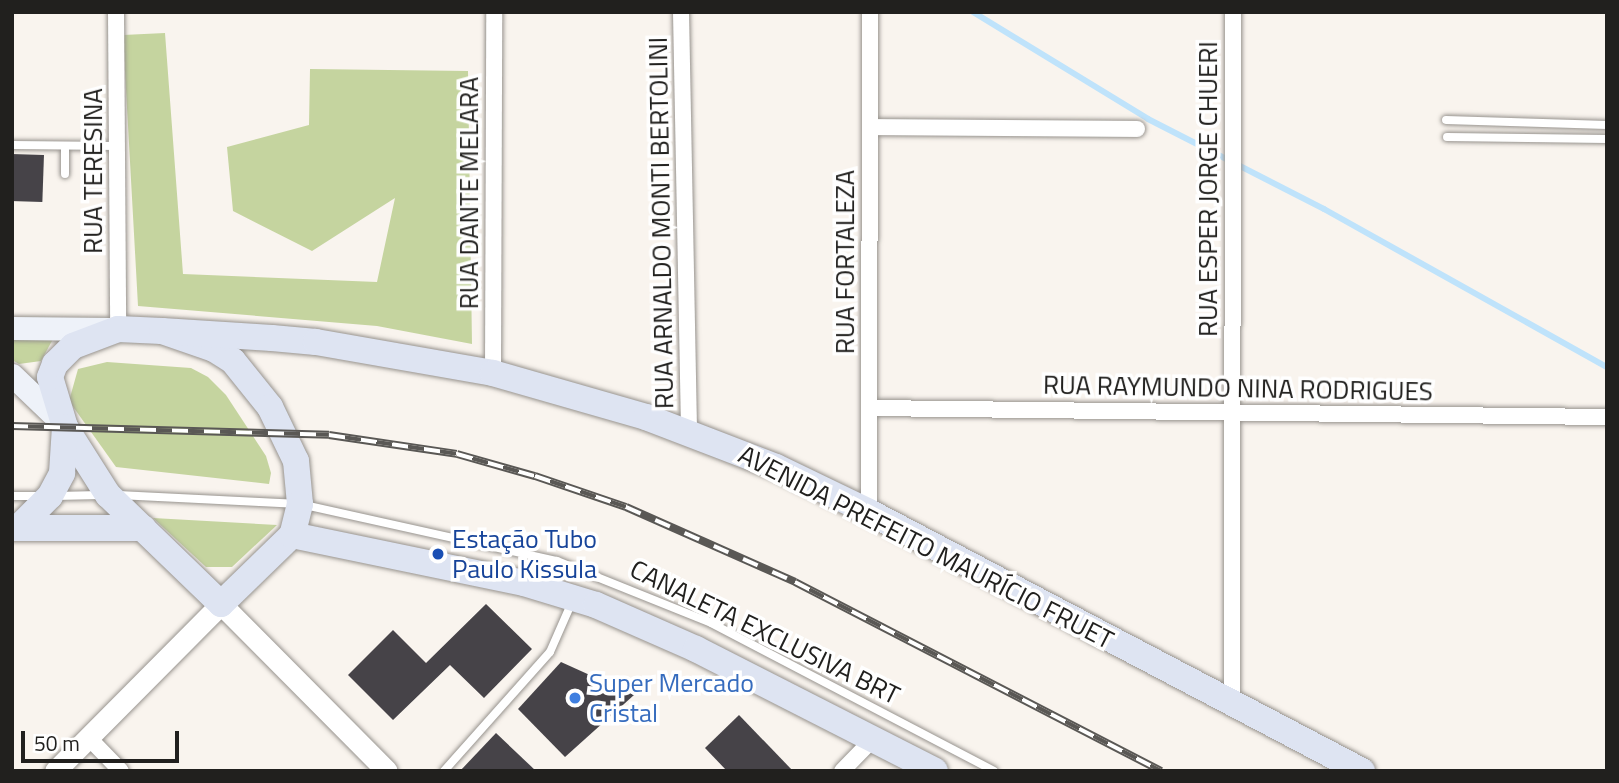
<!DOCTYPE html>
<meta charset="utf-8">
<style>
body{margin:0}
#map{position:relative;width:1619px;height:783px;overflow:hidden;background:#f9f4ee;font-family:"Titillium Web",sans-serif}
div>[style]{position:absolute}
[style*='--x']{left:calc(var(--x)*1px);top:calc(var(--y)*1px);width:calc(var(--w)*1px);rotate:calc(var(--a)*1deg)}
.green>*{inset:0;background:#c5d49f}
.stream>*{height:6px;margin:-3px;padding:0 3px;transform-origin:3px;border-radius:3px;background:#bfe3fb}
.building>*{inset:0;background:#464348;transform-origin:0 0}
.roads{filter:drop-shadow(0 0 2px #97938e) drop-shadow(0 0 2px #97938e)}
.service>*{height:8px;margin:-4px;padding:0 4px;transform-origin:4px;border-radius:4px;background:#fff}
.minor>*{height:16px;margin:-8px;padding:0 8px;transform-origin:8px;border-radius:8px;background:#fff}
.tertiary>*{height:21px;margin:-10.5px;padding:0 10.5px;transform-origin:10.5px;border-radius:10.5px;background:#fff}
.secondary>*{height:23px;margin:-11.5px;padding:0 11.5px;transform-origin:11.5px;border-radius:11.5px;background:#eef2f9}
.primary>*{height:26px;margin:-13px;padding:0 13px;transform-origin:13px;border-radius:13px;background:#dee4f2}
.rail>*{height:8px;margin-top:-4px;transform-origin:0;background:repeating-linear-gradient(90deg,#fff 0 16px,#5a5855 0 32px);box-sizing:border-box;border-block:2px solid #5a5855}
.dots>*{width:19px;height:19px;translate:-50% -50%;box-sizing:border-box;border:4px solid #fff;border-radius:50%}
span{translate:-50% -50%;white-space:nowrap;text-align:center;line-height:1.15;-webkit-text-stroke:7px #fff;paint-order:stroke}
.street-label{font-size:26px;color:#21201e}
.transit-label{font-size:26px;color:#164399}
.left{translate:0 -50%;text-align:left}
.shop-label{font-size:26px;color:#366cbe}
.frame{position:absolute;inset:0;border:14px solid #21201e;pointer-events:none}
.scale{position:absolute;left:21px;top:731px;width:158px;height:32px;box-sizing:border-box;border:4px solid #21201e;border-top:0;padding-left:9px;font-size:21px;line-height:24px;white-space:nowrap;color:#21201e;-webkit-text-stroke:5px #fff;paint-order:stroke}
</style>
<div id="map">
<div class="green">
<i style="clip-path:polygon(165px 33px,183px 274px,377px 282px,395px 198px,312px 251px,233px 211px,227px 147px,309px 125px,310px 69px,468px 71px,472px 344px,377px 326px,138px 306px,123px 35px)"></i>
<i style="clip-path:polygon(12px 333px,53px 339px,41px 361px,19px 364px,12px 360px)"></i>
<i style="clip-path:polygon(107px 362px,191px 368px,208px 377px,226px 395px,266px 456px,271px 473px,269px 484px,116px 467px,69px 401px,78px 369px)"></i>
<i style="clip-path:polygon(153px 518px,277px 525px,232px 567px,206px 567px)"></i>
</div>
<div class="stream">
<i style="--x:973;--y:12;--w:205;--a:31.4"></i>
<i style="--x:1148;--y:119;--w:198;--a:27.1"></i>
<i style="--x:1324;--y:209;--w:324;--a:29.2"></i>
</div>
<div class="building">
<i style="left:12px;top:154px;width:32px;height:47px;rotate:2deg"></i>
<i style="clip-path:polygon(486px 604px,532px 649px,484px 698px,450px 665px,393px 720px,348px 675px,393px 630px,426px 663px)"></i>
<i style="clip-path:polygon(561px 662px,634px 695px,565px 757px,518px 709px)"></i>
<i style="clip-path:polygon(739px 715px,793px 771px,727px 771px,705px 748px)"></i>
<i style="clip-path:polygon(496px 733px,536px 771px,460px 771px)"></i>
</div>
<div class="roads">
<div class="service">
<i style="--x:1446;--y:120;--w:161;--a:1.8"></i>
<i style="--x:1447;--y:137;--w:160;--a:0.7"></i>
<i style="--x:12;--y:145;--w:105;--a:0.5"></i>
<i style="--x:65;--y:174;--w:28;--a:-90"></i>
<i style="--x:118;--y:495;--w:182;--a:2.8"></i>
<i style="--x:300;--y:504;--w:263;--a:12.5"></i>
<i style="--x:557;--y:561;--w:166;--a:21.9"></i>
<i style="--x:711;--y:623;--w:319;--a:27.6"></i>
<i style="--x:12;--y:496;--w:30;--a:0"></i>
<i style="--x:55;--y:496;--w:46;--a:-1.2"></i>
<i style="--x:444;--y:771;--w:159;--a:-48.3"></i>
<i style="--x:550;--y:652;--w:55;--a:-66.3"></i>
</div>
<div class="minor">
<i style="--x:116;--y:12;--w:317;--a:89.6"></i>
<i style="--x:681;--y:12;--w:421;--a:88.9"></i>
<i style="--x:870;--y:127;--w:267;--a:0.4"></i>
<i style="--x:493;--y:373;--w:361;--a:-89.8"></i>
<i style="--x:869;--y:408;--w:738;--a:0.7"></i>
<i style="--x:869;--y:512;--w:500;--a:-89.89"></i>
<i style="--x:1232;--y:703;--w:691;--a:-89.92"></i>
<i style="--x:88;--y:737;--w:47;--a:45.9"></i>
<i style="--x:842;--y:771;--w:46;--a:-45.9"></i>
</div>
<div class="tertiary">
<i style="--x:55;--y:771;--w:235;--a:-45.2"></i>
<i style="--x:221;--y:604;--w:235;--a:45.2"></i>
</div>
<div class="secondary">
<i style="--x:12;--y:328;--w:99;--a:0.6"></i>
<i style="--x:12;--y:375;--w:69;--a:43.8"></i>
</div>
<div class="primary">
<i style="--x:162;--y:331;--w:55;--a:19.1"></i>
<i style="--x:214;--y:349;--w:22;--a:32"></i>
<i style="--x:233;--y:361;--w:59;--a:51.2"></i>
<i style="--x:270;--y:407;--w:60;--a:64.3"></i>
<i style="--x:296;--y:461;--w:43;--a:84.7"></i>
<i style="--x:300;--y:504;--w:32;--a:104"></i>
<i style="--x:292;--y:535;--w:99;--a:135.8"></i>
<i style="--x:221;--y:604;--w:157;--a:-136"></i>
<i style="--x:108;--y:495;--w:80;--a:-122.3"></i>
<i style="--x:65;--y:427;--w:52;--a:-106.7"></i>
<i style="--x:50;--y:377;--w:14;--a:-69"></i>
<i style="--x:55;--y:364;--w:25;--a:-45"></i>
<i style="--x:73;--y:346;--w:48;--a:-20.7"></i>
<i style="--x:118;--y:329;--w:44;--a:2.6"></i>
<i style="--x:162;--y:331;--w:110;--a:3.6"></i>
<i style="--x:272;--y:338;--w:44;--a:5.2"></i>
<i style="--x:316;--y:342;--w:180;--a:9.9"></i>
<i style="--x:493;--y:373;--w:159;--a:16"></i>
<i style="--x:646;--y:417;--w:139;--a:21"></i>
<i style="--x:776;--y:467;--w:103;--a:25.8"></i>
<i style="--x:869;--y:512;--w:557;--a:27.72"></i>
<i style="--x:12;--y:528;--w:131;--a:0"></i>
<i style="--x:18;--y:528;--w:45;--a:-45"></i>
<i style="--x:50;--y:496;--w:26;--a:-62"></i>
<i style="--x:62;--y:473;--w:46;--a:-86.3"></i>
<i style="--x:292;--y:535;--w:237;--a:11.7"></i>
<i style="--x:524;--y:583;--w:75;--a:17"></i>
<i style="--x:596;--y:605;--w:109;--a:23.7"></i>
<i style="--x:696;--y:649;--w:268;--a:27"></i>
</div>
</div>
<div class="rail">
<i style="--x:12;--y:426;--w:317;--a:1.6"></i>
<i style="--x:329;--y:435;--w:129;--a:8.4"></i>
<i style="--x:457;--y:454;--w:81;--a:15.8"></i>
<i style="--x:535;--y:476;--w:96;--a:18.8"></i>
<i style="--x:626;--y:507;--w:185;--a:23.9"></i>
<i style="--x:795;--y:582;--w:412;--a:27.3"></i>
</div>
<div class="dots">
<i style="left:438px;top:554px;background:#1a4fb4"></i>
<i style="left:575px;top:698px;background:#3f7fe0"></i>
</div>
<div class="street-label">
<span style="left:93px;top:171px;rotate:-90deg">RUA TERESINA</span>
<span style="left:1208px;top:189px;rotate:-90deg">RUA ESPER JORGE CHUERI</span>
<span style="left:469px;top:193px;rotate:-90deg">RUA DANTE MELARA</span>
<span style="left:661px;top:223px;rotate:-91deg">RUA ARNALDO MONTI BERTOLINI</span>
<span style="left:845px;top:262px;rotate:-90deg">RUA FORTALEZA</span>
<span style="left:1238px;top:388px;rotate:1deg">RUA RAYMUNDO NINA RODRIGUES</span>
<span style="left:926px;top:547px;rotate:27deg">AVENIDA PREFEITO MAURÍCIO FRUET</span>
<span style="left:765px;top:632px;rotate:26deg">CANALETA EXCLUSIVA BRT</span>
</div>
<div class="transit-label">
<span class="left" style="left:452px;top:554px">Estação Tubo<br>Paulo Kissula</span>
</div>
<div class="shop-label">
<span class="left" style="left:589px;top:698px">Super Mercado<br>Cristal</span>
</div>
<div class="frame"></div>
<div class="scale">50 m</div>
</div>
